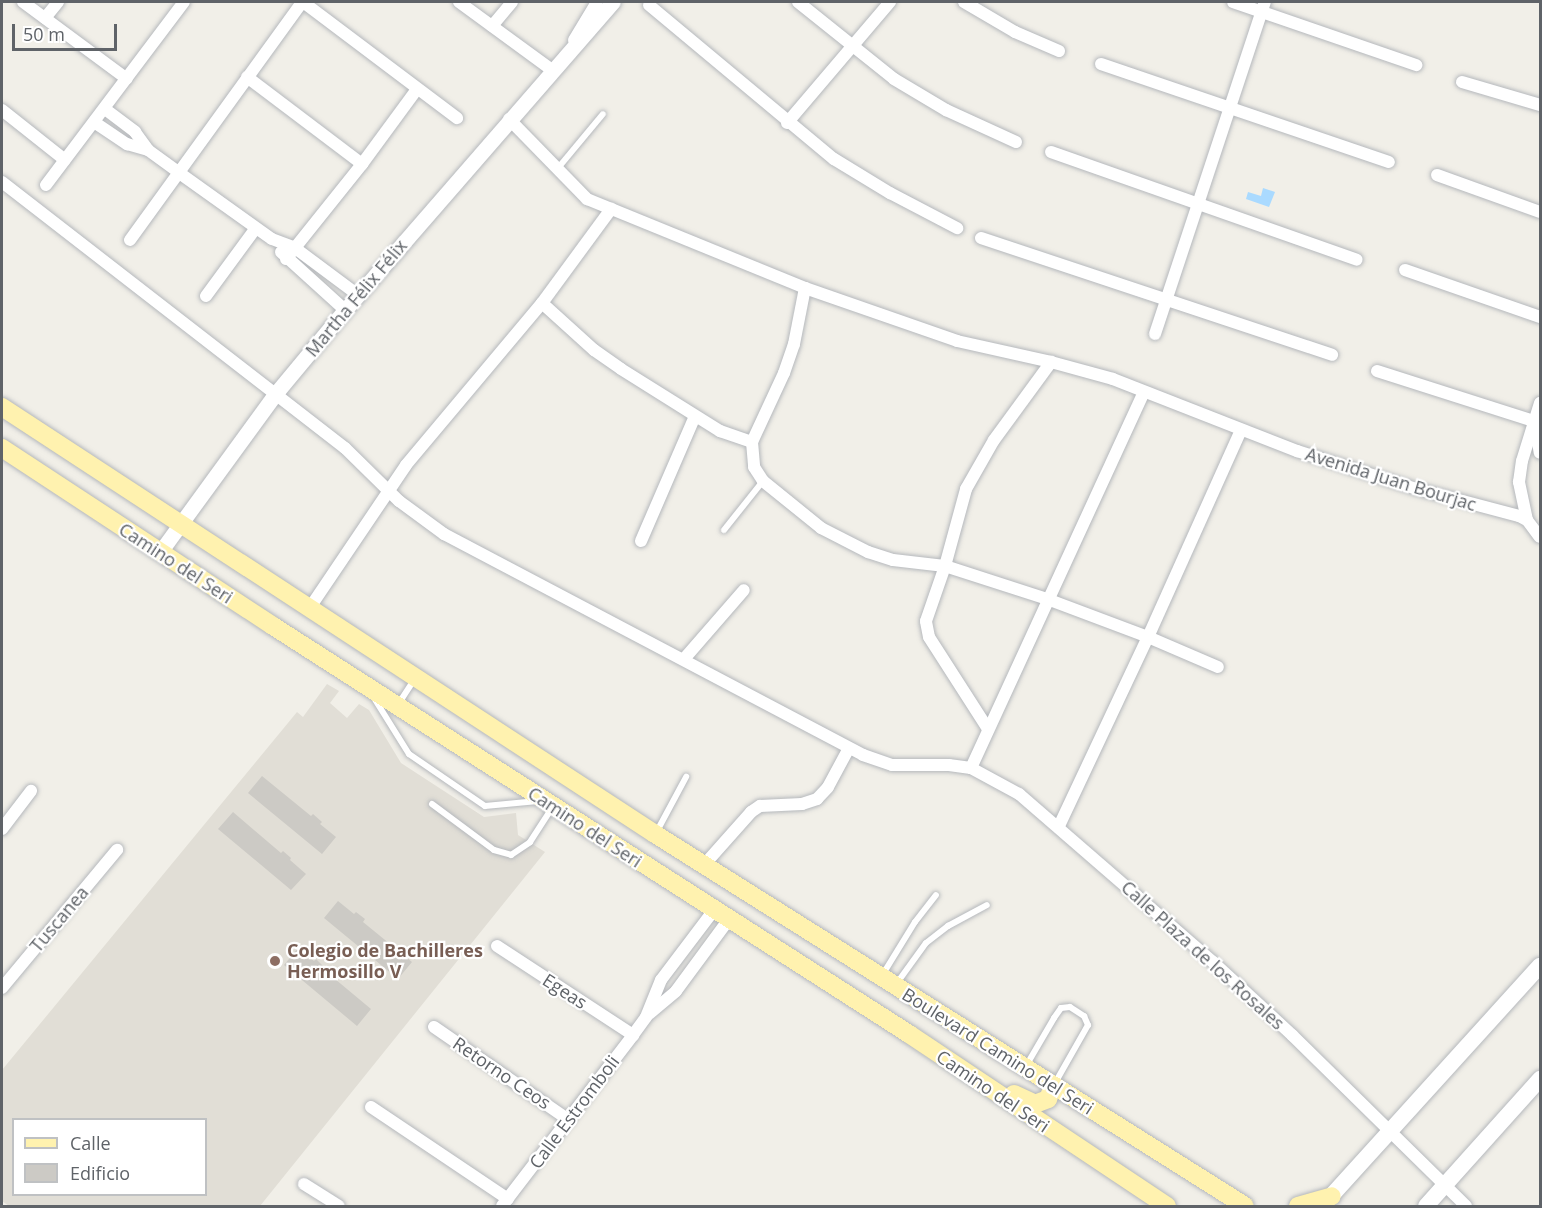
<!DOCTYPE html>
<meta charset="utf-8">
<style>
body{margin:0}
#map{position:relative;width:1542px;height:1208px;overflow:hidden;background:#f1efe8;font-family:"Open Sans",sans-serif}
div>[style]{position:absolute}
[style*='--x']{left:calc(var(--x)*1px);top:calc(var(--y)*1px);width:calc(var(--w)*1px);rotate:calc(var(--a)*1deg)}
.education>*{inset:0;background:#e1ded6}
.water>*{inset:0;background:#aadaff}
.building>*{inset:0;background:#cccac5}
.roads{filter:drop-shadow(0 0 2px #b5b8bc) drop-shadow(0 0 2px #b5b8bc)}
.service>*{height:6px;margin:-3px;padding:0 3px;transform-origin:3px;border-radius:3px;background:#fff}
.minor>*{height:12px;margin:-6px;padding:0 6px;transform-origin:6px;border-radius:6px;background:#fff}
.tertiary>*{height:15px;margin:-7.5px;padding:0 7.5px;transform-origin:7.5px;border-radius:7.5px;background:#fff}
.secondary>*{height:16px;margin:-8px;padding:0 8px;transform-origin:8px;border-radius:8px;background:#fff}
.primary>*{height:18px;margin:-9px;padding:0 9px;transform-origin:9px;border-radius:9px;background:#fff2af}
.dots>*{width:16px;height:16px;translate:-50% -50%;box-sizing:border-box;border:3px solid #fff;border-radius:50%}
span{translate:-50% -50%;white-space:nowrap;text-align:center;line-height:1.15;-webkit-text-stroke:4.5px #fff;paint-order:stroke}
.street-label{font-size:18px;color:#5f6368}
.education-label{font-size:18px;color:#785e54;font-weight:700}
.left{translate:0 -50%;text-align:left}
.frame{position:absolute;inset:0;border:3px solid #5f6368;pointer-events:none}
.legend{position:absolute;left:12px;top:1118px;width:195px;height:78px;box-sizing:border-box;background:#fff;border:2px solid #bfc1c3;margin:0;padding:8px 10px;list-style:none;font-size:18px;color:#5f6368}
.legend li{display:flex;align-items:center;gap:12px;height:30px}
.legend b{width:30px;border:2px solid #bfc1c3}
.scale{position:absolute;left:12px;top:24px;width:105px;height:27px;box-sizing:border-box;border:3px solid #5f6368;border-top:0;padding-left:8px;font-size:18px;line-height:21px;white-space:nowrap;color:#5f6368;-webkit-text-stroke:4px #fff;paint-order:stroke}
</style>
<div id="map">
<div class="education">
<i style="clip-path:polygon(evenodd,327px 684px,339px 691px,330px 703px,347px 718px,359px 704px,369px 710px,401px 763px,484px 817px,516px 813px,518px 835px,545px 852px,260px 1206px,9px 1206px,2px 1201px,2px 1070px,297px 712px,303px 717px,327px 684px,14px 1120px,206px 1120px,206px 1194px,14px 1194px,14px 1120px)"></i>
</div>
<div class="water">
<i style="clip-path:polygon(1263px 188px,1275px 192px,1269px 207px,1246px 199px,1248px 192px,1261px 196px)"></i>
</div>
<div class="building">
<i style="clip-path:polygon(262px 776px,311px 816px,313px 814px,322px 822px,320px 824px,336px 837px,322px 854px,248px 793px)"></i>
<i style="clip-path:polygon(233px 812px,281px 853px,283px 851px,291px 858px,290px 860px,306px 874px,291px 890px,218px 829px)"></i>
<i style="clip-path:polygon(338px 901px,354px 914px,356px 912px,365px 919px,363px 922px,412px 962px,398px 979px,324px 918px)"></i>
<i style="clip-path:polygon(298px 948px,314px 961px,316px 959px,324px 967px,323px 969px,371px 1009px,357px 1026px,284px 965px)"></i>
</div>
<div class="roads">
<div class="service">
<i style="--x:558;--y:168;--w:70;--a:-50.2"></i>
<i style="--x:724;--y:530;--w:63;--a:-51.5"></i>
<i style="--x:374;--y:698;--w:66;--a:58"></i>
<i style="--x:409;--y:754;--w:92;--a:34.4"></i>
<i style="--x:485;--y:806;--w:53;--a:-5.4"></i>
<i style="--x:399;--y:703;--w:30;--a:-57"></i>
<i style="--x:432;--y:804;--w:77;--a:36.6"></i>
<i style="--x:494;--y:850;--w:18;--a:16"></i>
<i style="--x:511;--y:855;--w:23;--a:-34"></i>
<i style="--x:530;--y:842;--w:40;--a:-57.1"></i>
<i style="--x:656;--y:833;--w:64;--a:-61.8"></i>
<i style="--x:883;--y:974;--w:61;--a:-58.4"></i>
<i style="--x:915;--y:922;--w:34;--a:-52"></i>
<i style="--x:897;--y:983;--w:49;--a:-54.1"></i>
<i style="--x:926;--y:943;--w:28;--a:-38"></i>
<i style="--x:948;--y:926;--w:44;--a:-28.3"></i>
<i style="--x:1026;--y:1066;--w:56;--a:-59.7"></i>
<i style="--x:1054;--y:1018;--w:12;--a:-55"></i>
<i style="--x:1061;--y:1008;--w:9;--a:-6"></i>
<i style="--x:1070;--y:1007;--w:17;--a:33"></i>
<i style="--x:1084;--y:1016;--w:10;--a:66"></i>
<i style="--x:1088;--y:1025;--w:67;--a:119.6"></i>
</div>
<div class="minor">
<i style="--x:23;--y:2;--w:129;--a:36.5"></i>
<i style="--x:303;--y:2;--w:193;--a:37"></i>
<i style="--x:459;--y:2;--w:115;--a:36.2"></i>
<i style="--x:798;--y:2;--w:123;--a:38.7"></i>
<i style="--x:894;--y:79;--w:61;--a:30.8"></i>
<i style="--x:946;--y:110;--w:77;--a:24.6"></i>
<i style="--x:964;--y:2;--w:59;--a:30.5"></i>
<i style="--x:1015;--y:32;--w:48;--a:23.4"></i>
<i style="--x:1233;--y:2;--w:194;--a:19"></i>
<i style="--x:649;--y:5;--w:241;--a:39.8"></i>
<i style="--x:834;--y:159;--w:66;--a:31.3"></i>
<i style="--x:890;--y:193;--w:76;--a:27.6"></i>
<i style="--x:45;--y:18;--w:21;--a:-51"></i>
<i style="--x:492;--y:26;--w:31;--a:-50"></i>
<i style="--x:574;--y:40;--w:44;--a:-58.8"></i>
<i style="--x:1101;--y:64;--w:304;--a:18.8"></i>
<i style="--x:247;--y:77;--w:144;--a:37.1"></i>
<i style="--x:1462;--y:82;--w:81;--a:16.4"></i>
<i style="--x:105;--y:109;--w:38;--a:37"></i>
<i style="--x:135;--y:132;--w:22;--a:54"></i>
<i style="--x:148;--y:150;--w:37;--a:36"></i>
<i style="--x:178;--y:172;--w:115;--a:35.5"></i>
<i style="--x:272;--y:239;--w:25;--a:21"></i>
<i style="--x:295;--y:248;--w:79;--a:36.7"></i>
<i style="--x:2;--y:110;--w:80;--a:38.4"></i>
<i style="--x:509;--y:119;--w:112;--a:45.7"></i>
<i style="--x:587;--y:199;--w:235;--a:22.2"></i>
<i style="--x:805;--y:288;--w:161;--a:19.2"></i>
<i style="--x:957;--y:341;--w:96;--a:12.6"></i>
<i style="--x:1051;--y:362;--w:64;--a:15.3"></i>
<i style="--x:1113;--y:379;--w:198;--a:21.4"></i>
<i style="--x:1297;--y:451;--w:126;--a:17.6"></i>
<i style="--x:1417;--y:489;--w:106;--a:14.8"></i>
<i style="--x:1519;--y:516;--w:9;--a:27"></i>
<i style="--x:1527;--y:520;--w:21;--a:53"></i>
<i style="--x:94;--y:122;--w:40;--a:34"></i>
<i style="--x:127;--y:144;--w:22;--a:16"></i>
<i style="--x:787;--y:123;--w:159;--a:-49.6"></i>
<i style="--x:1051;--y:152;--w:324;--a:19.4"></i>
<i style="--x:1437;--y:175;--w:109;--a:19.8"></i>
<i style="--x:2;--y:182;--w:434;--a:37.8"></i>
<i style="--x:345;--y:448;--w:76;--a:44.5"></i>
<i style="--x:399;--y:501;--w:56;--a:36.3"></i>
<i style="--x:444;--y:534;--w:474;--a:27.8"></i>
<i style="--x:863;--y:755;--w:31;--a:19"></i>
<i style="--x:892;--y:765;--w:57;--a:0"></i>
<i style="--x:949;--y:765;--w:22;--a:8"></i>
<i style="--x:971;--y:768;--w:55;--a:28.4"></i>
<i style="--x:1019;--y:794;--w:257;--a:40.9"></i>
<i style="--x:1213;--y:962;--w:108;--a:42.7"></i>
<i style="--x:1292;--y:1035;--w:244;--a:44.5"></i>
<i style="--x:46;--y:185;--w:229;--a:-53"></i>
<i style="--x:981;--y:238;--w:370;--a:18.4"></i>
<i style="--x:130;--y:240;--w:294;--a:-54.1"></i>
<i style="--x:281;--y:252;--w:86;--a:42.2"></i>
<i style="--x:286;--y:259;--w:122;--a:-51.3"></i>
<i style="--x:362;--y:164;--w:93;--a:-53.7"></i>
<i style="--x:1405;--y:270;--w:143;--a:19.2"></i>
<i style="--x:206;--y:296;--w:84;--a:-53.7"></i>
<i style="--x:542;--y:303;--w:70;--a:42.1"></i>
<i style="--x:594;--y:350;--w:33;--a:35"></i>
<i style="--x:621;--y:369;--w:117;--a:32.1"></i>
<i style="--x:720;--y:431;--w:34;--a:19"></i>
<i style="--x:752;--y:442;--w:76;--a:-65.1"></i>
<i style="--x:784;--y:373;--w:31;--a:-71"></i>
<i style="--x:794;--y:344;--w:57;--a:-78.9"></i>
<i style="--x:1155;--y:334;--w:350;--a:-71.7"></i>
<i style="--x:1377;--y:371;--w:171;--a:17.7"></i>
<i style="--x:1535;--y:423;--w:30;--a:81"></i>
<i style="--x:752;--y:442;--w:25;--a:85"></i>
<i style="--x:754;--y:467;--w:17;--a:57"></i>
<i style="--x:763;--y:481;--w:75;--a:39"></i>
<i style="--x:821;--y:528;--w:53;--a:27.1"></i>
<i style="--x:868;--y:552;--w:26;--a:18"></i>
<i style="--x:893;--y:560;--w:52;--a:6.6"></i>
<i style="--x:945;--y:566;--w:80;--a:-74.7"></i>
<i style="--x:966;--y:489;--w:56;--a:-60.3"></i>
<i style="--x:994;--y:440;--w:97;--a:-53.8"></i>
<i style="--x:1527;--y:520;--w:39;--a:-102"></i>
<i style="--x:1519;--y:482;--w:21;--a:-82"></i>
<i style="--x:1522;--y:461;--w:61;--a:-72.8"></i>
<i style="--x:641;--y:541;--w:136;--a:-66.6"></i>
<i style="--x:311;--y:606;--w:170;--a:-56"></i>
<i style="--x:406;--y:465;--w:212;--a:-50"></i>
<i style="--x:542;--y:303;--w:117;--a:-53.7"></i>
<i style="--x:684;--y:659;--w:91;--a:-49"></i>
<i style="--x:988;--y:729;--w:109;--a:-122.7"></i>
<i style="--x:929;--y:637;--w:16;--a:-101"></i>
<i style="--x:926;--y:621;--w:58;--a:-70.9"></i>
<i style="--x:945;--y:566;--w:107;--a:17.9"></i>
<i style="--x:1047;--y:599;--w:108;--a:20.6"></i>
<i style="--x:1148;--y:637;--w:76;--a:23.2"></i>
<i style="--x:971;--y:768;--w:414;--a:-65.3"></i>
<i style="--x:1059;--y:826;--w:209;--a:-64.8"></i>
<i style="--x:1148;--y:637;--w:227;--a:-65.8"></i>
<i style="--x:2;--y:829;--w:48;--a:-52.7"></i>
<i style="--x:704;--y:865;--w:71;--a:-48.4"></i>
<i style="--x:751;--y:812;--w:11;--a:-34"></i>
<i style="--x:760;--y:806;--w:42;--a:-2.7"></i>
<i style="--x:802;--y:804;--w:16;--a:-18"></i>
<i style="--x:817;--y:799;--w:16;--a:-47"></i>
<i style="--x:828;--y:787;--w:44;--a:-61.7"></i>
<i style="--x:497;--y:946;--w:163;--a:33.2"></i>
<i style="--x:2;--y:988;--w:180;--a:-50.2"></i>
<i style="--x:649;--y:1014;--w:35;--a:-40"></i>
<i style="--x:676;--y:991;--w:89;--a:-53.6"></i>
<i style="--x:434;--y:1027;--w:164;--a:34.6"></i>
<i style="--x:371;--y:1107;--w:165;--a:33.9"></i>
<i style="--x:304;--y:1184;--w:41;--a:32.2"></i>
<i style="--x:502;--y:1206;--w:215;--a:-52.5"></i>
<i style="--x:633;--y:1035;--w:22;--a:-54"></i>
<i style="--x:646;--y:1017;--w:40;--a:-68"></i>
<i style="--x:661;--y:980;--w:88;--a:-52.9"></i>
</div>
<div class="tertiary">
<i style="--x:160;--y:552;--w:197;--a:-53.9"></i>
<i style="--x:276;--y:393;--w:108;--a:-50.3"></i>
<i style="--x:345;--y:310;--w:408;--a:-49"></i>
</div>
<div class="secondary">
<i style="--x:1323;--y:1205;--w:323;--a:-47.8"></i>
<i style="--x:1426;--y:1206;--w:171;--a:-48.1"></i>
</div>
<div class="primary">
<i style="--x:2;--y:407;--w:780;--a:33.18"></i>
<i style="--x:655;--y:834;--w:697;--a:32.23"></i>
<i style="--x:2;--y:448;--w:324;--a:33.3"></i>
<i style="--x:273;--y:626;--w:756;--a:32.68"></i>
<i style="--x:909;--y:1034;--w:310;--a:33.7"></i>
<i style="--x:1014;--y:1094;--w:23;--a:25"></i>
<i style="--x:1035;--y:1104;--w:14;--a:-21"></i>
<i style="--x:1048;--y:1099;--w:14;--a:-69"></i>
<i style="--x:1298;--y:1206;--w:35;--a:-16"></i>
</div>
</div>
<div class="dots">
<i style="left:275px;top:961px;background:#8d6e63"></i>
</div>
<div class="street-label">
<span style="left:356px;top:298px;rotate:-50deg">Martha Félix Félix</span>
<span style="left:1391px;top:479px;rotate:17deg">Avenida Juan Bourjac</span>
<span style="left:176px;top:563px;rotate:33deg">Camino del Seri</span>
<span style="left:585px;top:827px;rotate:33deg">Camino del Seri</span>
<span style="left:59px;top:919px;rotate:-50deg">Tuscanea</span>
<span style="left:1203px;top:955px;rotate:42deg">Calle Plaza de los Rosales</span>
<span style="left:565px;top:991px;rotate:33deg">Egeas</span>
<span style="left:998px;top:1051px;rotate:32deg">Boulevard Camino del Seri</span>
<span style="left:502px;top:1073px;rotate:34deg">Retorno Ceos</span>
<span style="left:993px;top:1091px;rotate:34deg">Camino del Seri</span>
<span style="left:574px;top:1112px;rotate:-53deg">Calle Estromboli</span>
</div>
<div class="education-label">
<span class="left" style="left:287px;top:961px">Colegio de Bachilleres<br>Hermosillo V</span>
</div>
<div class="frame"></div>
<ul class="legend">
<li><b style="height:8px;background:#fff2af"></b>Calle</li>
<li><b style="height:16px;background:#cccac5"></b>Edificio</li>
</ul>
<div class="scale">50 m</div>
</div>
